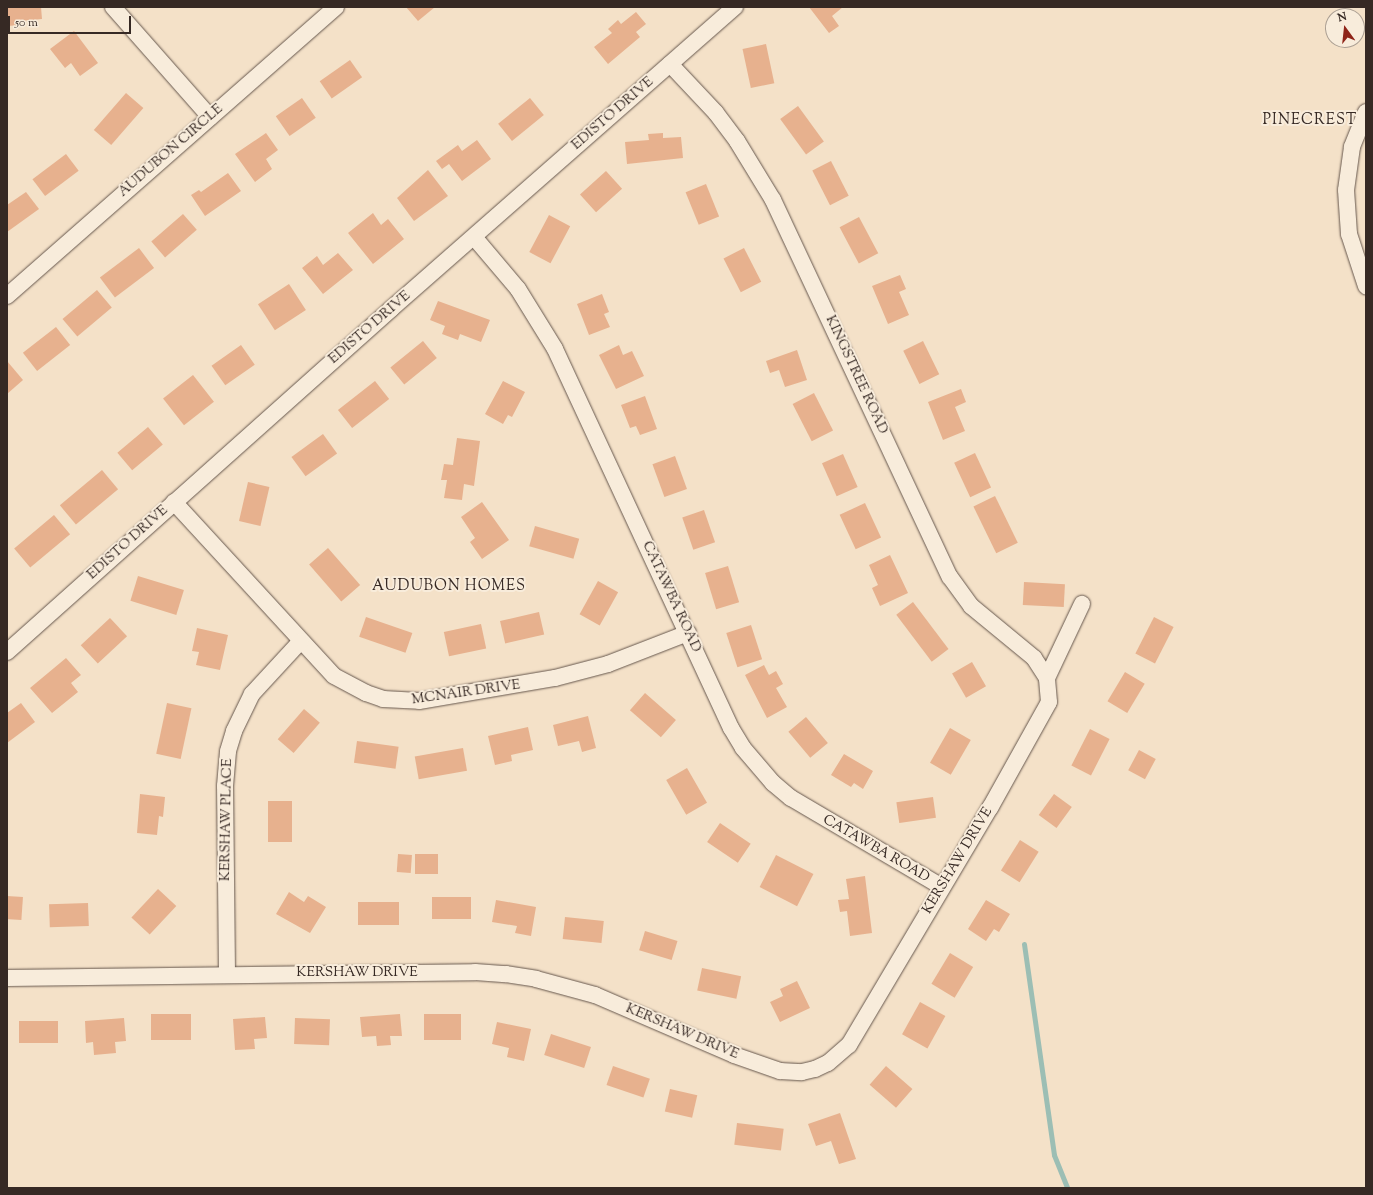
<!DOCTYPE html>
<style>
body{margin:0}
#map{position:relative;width:1373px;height:1195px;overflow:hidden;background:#f4e1c8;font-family:"Sorts Mill Goudy",serif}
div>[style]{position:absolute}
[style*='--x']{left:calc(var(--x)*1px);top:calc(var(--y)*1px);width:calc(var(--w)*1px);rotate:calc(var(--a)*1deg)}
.stream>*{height:5px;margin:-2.5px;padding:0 2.5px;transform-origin:2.5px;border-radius:2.5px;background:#9cbeb4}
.building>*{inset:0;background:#e7b18e;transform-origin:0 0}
.roads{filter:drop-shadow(0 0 1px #66574d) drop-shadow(0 0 1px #66574d)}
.minor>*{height:16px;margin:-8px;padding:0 8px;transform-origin:8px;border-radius:8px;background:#f8ecdb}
span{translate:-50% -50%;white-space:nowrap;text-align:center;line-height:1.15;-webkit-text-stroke:4px #f8ecdb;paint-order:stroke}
.street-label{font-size:14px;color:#362924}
.neighbourhood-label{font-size:15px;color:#362924;letter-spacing:1px}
.frame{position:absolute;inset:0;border:8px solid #362924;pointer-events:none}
.north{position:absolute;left:1325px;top:8px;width:40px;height:40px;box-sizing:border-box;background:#f8ecdb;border:1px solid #aa9e92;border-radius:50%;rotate:345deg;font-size:11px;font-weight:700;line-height:16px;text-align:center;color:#362924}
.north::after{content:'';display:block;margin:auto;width:14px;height:18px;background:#8f2418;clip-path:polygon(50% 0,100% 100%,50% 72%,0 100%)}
.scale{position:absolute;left:8px;top:16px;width:123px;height:18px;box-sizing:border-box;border:2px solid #362924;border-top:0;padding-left:5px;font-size:12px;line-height:14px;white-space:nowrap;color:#362924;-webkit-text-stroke:3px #f8ecdb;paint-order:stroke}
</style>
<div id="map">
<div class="stream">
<i style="--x:1024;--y:944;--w:213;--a:81.9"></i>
<i style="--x:1054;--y:1155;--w:35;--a:68"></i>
</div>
<div class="building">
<i style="clip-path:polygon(7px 7px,41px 7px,42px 19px,20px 21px,20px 25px,7px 26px)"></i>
<i style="clip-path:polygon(406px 7px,435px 7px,418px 21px)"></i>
<i style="clip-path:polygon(809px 7px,843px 7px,832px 16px,839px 26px,829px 33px)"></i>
<i style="clip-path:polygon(636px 12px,646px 24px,636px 32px,640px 37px,608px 64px,594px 47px,612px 33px,608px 29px,618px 20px,621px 24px)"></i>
<i style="clip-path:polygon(74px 31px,98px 63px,80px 76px,71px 63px,65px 68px,50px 49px)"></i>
<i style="left:766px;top:44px;width:40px;height:24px;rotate:78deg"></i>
<i style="left:350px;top:60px;width:21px;height:37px;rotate:55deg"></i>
<i style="left:126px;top:93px;width:23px;height:49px;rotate:41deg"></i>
<i style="left:302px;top:98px;width:24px;height:32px;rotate:55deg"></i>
<i style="left:530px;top:98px;width:22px;height:41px;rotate:51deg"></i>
<i style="left:798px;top:106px;width:44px;height:22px;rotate:54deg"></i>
<i style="clip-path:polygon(266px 133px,278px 150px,266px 159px,272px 169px,255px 182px,235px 154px)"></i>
<i style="clip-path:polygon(663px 133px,663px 138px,681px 137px,683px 158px,627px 164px,625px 142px,649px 140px,648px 134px)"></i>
<i style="clip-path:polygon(477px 140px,491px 159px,462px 181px,449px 164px,442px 169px,436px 161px,458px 145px,462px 151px)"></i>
<i style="left:66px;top:154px;width:21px;height:42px;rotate:53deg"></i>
<i style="left:831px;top:161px;width:39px;height:21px;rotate:63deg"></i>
<i style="clip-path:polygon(428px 170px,448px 196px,414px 221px,397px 198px)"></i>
<i style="left:606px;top:171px;width:24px;height:35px;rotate:48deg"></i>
<i style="clip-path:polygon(228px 173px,241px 191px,205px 216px,191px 195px,199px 190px,201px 192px)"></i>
<i style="left:706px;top:184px;width:35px;height:22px;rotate:68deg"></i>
<i style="clip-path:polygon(26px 192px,39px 209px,7px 232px,7px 205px)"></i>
<i style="clip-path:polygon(373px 213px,381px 225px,388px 219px,404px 239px,373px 264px,348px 233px)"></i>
<i style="left:183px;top:214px;width:21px;height:42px;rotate:49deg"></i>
<i style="left:549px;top:215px;width:24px;height:42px;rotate:28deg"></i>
<i style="left:859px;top:217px;width:41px;height:22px;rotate:62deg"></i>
<i style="left:139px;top:248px;width:25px;height:49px;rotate:53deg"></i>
<i style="left:744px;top:248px;width:38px;height:23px;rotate:63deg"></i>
<i style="clip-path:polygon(338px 253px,353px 270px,323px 294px,302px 268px,317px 256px,323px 265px)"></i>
<i style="clip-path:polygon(900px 275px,906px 289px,899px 292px,909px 315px,888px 324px,872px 286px)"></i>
<i style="left:289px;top:284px;width:31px;height:37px;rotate:57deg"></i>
<i style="left:97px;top:290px;width:23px;height:45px;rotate:50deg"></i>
<i style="clip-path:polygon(602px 294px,609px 312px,604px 314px,610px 327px,589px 335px,577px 304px)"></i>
<i style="clip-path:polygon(438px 301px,490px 320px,481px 342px,460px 334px,458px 340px,442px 334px,445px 326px,430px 320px)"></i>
<i style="left:56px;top:327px;width:23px;height:42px;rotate:52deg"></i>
<i style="left:423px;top:341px;width:22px;height:42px;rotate:51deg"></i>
<i style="left:923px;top:341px;width:37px;height:22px;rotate:64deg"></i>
<i style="left:241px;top:345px;width:24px;height:36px;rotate:55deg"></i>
<i style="clip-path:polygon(619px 345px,623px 355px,632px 351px,644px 376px,616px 389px,599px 355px)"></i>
<i style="clip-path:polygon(797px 350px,807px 380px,785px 387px,779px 370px,770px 373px,766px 361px)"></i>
<i style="clip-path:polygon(7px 361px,23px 380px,7px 394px)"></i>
<i style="left:193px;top:375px;width:34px;height:38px;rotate:52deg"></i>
<i style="left:375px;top:381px;width:23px;height:47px;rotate:52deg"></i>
<i style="clip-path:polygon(503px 381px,525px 392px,512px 417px,508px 415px,503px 424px,485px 414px)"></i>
<i style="clip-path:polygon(961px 389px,966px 402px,955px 407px,965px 431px,943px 440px,928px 402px)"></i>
<i style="left:814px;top:393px;width:42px;height:24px;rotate:63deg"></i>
<i style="clip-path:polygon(645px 396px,657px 429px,640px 435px,636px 426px,630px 428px,621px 405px)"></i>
<i style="left:148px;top:427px;width:23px;height:40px;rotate:50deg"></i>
<i style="left:323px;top:434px;width:24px;height:39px;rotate:54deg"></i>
<i style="clip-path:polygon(457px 438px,480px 441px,474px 486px,464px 484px,462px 500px,444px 498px,447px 480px,441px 480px,444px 464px,453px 465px)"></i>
<i style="left:975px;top:453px;width:38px;height:23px;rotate:65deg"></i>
<i style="left:843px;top:454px;width:36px;height:23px;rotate:66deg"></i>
<i style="left:675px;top:456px;width:35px;height:24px;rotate:70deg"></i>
<i style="left:102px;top:470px;width:25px;height:55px;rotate:50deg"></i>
<i style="left:248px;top:482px;width:22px;height:40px;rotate:13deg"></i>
<i style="left:995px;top:496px;width:52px;height:24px;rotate:64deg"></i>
<i style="clip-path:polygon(482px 502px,509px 540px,482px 559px,470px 542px,475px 538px,461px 517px)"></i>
<i style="left:865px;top:503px;width:38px;height:28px;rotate:65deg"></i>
<i style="left:704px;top:510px;width:34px;height:23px;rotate:71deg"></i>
<i style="left:54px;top:515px;width:25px;height:52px;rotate:50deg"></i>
<i style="left:535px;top:526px;width:46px;height:21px;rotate:16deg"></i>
<i style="left:328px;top:548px;width:49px;height:25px;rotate:49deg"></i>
<i style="clip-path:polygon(890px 555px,908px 593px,880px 606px,872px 588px,878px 585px,869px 565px)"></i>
<i style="left:728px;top:566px;width:38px;height:24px;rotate:73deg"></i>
<i style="left:138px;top:576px;width:48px;height:26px;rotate:17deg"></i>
<i style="left:598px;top:581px;width:23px;height:38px;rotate:29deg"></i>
<i style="left:1024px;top:582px;width:41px;height:23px;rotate:3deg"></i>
<i style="left:913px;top:602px;width:59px;height:21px;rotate:53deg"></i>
<i style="left:539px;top:612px;width:23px;height:40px;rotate:77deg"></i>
<i style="left:366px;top:617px;width:49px;height:21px;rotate:19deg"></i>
<i style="left:1154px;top:617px;width:22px;height:41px;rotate:27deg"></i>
<i style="left:110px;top:618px;width:25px;height:40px;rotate:47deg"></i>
<i style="left:481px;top:624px;width:25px;height:38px;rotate:78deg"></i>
<i style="left:751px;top:625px;width:36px;height:26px;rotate:72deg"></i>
<i style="clip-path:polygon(197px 628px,228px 635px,220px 670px,196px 665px,199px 652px,192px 651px)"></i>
<i style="clip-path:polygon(66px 658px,81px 675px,71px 683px,78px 692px,52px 713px,30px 688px)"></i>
<i style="left:972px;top:662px;width:28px;height:23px;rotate:60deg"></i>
<i style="clip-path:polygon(764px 665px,769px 675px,776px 671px,783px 684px,776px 688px,787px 707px,767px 718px,745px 675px)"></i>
<i style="left:1125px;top:672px;width:23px;height:34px;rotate:31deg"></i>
<i style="left:645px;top:693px;width:41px;height:23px;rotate:41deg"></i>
<i style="clip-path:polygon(21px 703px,35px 722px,7px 743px,7px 713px)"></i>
<i style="left:167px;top:703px;width:25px;height:52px;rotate:12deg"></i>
<i style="left:304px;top:709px;width:21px;height:40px;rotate:41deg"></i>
<i style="clip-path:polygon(588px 716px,596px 748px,582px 752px,579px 741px,558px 746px,553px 725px)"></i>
<i style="left:806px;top:717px;width:34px;height:23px;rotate:50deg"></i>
<i style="clip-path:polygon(528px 727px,533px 750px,511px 755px,512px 761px,495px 765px,488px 736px)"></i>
<i style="left:950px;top:728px;width:24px;height:40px;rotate:30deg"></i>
<i style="left:1090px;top:729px;width:22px;height:41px;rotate:27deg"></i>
<i style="left:357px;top:741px;width:42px;height:22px;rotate:8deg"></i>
<i style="left:463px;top:748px;width:23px;height:49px;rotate:80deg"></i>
<i style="left:1139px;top:750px;width:19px;height:23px;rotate:28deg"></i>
<i style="clip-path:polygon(844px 754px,873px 771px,863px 789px,854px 783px,851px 787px,831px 775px)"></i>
<i style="left:687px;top:768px;width:40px;height:24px;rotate:60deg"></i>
<i style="clip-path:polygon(140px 794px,165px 797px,163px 817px,159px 816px,157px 835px,137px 833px)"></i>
<i style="left:1054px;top:794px;width:22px;height:26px;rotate:36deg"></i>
<i style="left:933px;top:797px;width:21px;height:37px;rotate:82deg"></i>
<i style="left:268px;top:801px;width:24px;height:41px"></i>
<i style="left:720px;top:823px;width:37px;height:23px;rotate:34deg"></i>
<i style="left:1020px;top:840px;width:22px;height:36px;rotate:32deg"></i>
<i style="left:398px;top:854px;width:14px;height:18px;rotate:4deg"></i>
<i style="left:415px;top:854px;width:23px;height:20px"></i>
<i style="left:776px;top:855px;width:42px;height:36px;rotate:27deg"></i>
<i style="clip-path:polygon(865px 876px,872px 933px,850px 936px,847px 911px,840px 912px,838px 900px,849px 899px,846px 879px)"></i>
<i style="left:158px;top:889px;width:25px;height:39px;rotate:43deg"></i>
<i style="clip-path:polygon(289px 892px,304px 902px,308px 896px,326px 907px,310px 933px,276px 914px)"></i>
<i style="left:7px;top:896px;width:16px;height:23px;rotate:4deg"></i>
<i style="left:432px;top:897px;width:39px;height:22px"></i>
<i style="clip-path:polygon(496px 900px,536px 907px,531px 936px,515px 933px,517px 926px,492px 922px)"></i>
<i style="clip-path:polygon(986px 900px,1010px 914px,999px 932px,994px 929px,986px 941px,968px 929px)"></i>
<i style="left:358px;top:902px;width:41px;height:23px"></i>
<i style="left:88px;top:903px;width:23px;height:39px;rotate:88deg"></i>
<i style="left:565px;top:917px;width:39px;height:22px;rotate:6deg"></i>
<i style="left:645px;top:931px;width:34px;height:20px;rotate:17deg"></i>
<i style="left:950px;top:953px;width:27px;height:36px;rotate:31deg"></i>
<i style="left:702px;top:968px;width:40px;height:23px;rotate:12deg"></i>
<i style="clip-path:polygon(797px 981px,810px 1008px,780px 1022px,770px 1002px,783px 996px,780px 989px)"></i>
<i style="left:920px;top:1002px;width:29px;height:37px;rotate:29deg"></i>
<i style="left:191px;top:1014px;width:26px;height:40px;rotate:90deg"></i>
<i style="clip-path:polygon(400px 1014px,402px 1036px,390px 1036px,391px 1045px,377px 1046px,376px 1036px,362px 1037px,360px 1017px)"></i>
<i style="left:461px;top:1014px;width:26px;height:37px;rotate:90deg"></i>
<i style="clip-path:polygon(265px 1017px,267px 1038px,254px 1039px,255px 1049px,235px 1050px,233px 1019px)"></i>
<i style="clip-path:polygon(124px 1018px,126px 1041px,115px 1042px,116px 1053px,94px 1055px,93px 1042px,86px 1043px,85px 1021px)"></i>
<i style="left:295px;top:1018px;width:35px;height:26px;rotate:2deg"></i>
<i style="left:19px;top:1021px;width:39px;height:22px"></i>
<i style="clip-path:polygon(497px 1022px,531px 1029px,524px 1061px,507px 1057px,509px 1048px,492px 1044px)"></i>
<i style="left:551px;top:1034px;width:42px;height:22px;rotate:18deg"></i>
<i style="left:613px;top:1066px;width:39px;height:20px;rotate:19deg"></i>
<i style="left:886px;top:1066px;width:35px;height:25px;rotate:41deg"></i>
<i style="left:670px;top:1089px;width:28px;height:23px;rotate:13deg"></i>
<i style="clip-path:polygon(840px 1113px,856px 1159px,839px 1164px,831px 1141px,816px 1146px,808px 1124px)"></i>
<i style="left:737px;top:1123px;width:47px;height:22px;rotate:7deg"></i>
</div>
<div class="roads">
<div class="minor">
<i style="--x:113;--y:7;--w:147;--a:48.6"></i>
<i style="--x:670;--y:64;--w:67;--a:46.8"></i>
<i style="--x:716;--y:113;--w:35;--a:53"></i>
<i style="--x:737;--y:141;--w:69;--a:58.6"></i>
<i style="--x:773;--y:200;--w:416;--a:64.9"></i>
<i style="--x:950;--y:577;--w:36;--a:54"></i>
<i style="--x:971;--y:606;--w:82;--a:39.5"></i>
<i style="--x:1034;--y:658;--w:24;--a:57"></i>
<i style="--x:1366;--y:112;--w:38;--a:112"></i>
<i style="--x:1352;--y:147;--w:43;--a:97.9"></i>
<i style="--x:1346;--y:190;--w:44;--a:86.1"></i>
<i style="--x:1349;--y:234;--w:55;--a:71.9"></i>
<i style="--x:474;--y:237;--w:68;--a:49.8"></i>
<i style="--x:518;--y:289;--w:70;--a:58.3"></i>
<i style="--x:555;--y:349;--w:418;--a:65.1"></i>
<i style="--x:731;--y:728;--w:23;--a:59"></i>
<i style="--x:743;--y:748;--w:46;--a:49.4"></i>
<i style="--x:773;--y:783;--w:23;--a:40"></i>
<i style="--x:791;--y:798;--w:175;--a:30.5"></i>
<i style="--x:7;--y:296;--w:438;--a:-41.3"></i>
<i style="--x:174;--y:502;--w:236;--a:47.4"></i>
<i style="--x:334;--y:676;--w:36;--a:28"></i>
<i style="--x:366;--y:693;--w:18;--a:19"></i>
<i style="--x:383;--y:699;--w:36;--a:3"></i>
<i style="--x:419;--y:701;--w:138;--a:-9.6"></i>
<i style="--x:555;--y:678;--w:55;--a:-14.8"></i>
<i style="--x:608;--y:664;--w:86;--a:-21.2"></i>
<i style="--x:7;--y:652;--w:515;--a:-41.77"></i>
<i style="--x:391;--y:309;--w:458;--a:-41.3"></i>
<i style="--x:227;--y:974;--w:188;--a:-90.6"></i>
<i style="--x:225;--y:786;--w:35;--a:-85"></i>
<i style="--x:228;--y:751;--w:21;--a:-73"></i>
<i style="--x:234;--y:731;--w:41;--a:-64.1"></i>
<i style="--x:252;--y:694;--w:71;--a:-47.3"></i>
<i style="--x:7;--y:978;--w:468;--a:-0.7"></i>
<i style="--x:475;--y:972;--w:31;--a:4"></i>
<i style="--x:506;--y:974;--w:30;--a:9"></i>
<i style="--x:536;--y:979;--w:61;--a:15.2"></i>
<i style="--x:595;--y:995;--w:151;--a:23.3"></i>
<i style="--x:734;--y:1055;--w:49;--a:19.2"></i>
<i style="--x:780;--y:1071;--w:22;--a:3"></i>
<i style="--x:802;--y:1072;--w:13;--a:-13"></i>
<i style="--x:815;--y:1069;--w:14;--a:-25"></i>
<i style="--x:828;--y:1063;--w:28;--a:-41"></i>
<i style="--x:849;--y:1045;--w:276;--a:-59.3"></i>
<i style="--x:990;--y:808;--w:121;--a:-60.9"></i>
<i style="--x:1049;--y:702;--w:24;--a:-95"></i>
<i style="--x:1047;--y:678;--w:82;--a:-64.7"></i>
</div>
</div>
<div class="street-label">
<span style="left:613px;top:114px;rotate:-41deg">EDISTO DRIVE</span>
<span style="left:171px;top:151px;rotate:-41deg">AUDUBON CIRCLE</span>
<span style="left:370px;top:328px;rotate:-41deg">EDISTO DRIVE</span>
<span style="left:856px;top:375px;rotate:65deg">KINGSTREE ROAD</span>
<span style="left:128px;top:543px;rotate:-42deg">EDISTO DRIVE</span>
<span style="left:671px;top:597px;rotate:65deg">CATAWBA ROAD</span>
<span style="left:466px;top:693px;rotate:-8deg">MCNAIR DRIVE</span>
<span style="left:227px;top:820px;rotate:-89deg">KERSHAW PLACE</span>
<span style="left:876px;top:849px;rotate:30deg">CATAWBA ROAD</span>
<span style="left:958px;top:861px;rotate:-59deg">KERSHAW DRIVE</span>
<span style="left:357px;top:973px">KERSHAW DRIVE</span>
<span style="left:682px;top:1032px;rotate:23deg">KERSHAW DRIVE</span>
</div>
<div class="neighbourhood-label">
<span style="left:1310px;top:121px">PINECREST</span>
<span style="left:449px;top:587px">AUDUBON HOMES</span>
</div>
<div class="frame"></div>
<div class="north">N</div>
<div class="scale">50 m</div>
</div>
